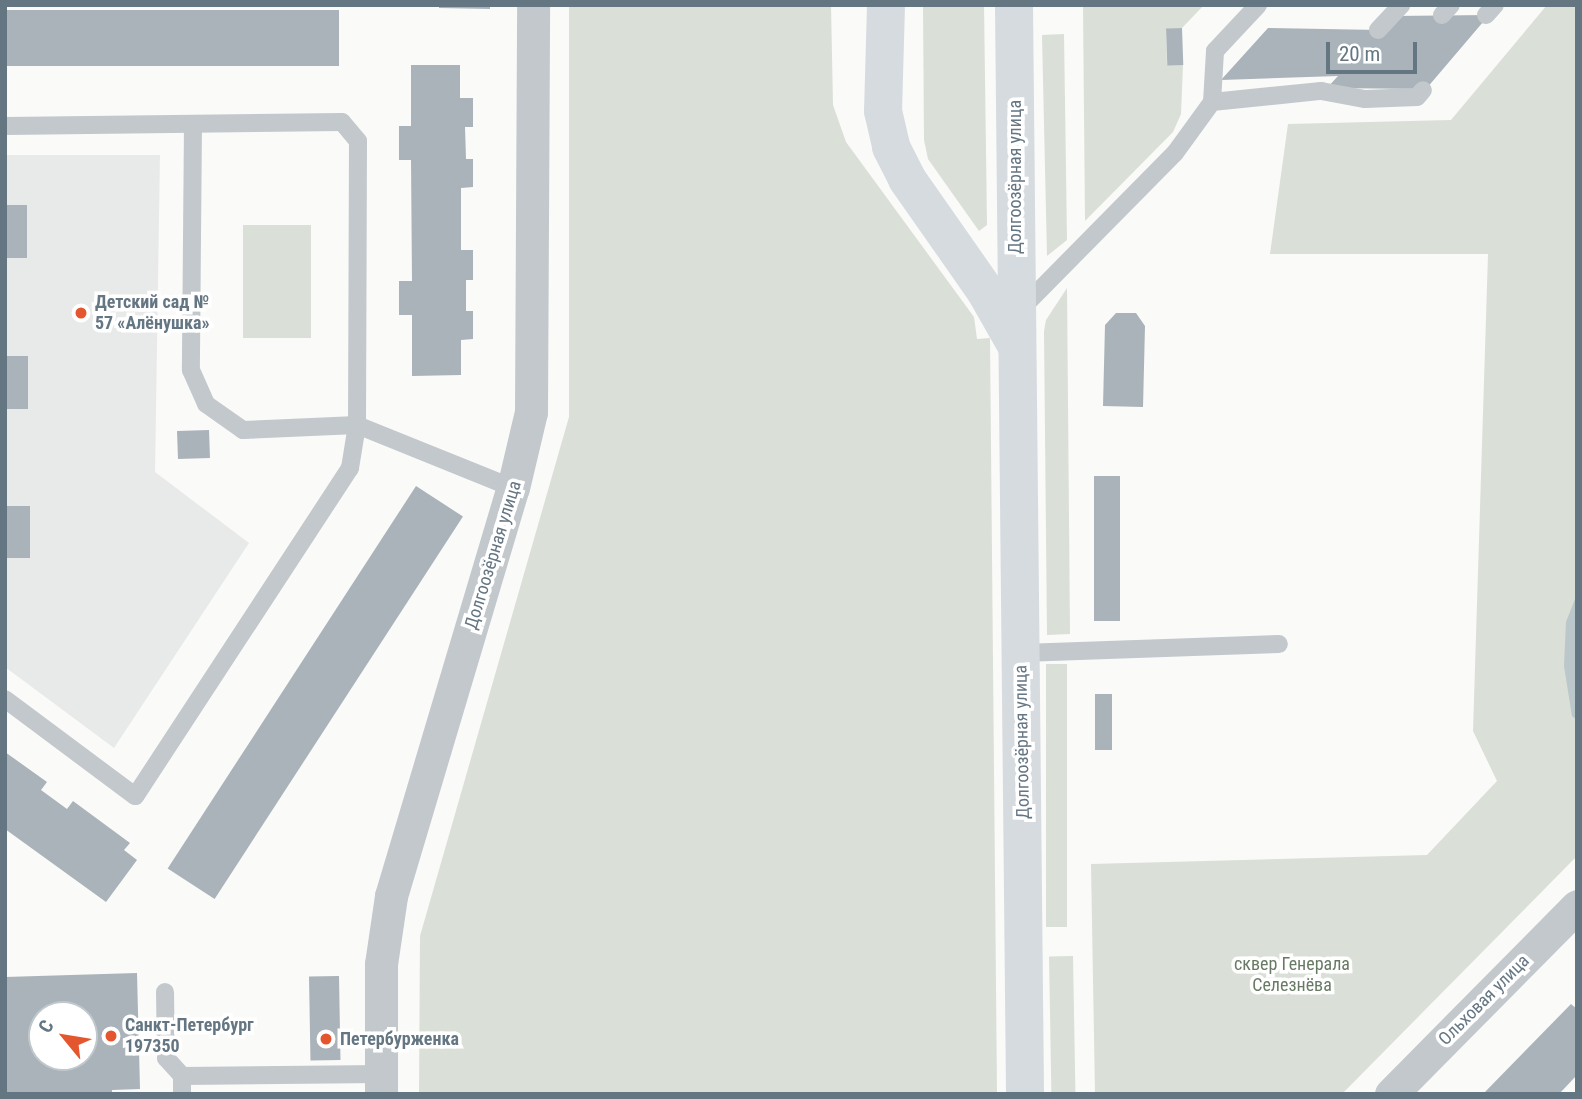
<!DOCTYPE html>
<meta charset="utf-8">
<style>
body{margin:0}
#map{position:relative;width:1582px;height:1099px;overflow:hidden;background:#fafaf8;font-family:"Roboto Condensed",sans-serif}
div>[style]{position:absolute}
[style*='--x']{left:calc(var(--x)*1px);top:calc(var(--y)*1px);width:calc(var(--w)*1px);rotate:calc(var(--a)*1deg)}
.built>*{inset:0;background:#e8e9e9}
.green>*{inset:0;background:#dadfd7;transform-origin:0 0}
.water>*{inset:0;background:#bbc7cb}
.building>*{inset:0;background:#aab3b9;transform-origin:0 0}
.service>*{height:18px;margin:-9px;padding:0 9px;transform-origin:9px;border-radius:9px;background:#c3c8cc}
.minor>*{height:33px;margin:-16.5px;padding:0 16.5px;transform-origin:16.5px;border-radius:16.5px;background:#c3c8cc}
.secondary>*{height:38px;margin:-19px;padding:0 19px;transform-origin:19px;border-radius:19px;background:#d6dbdf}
.dots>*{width:19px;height:19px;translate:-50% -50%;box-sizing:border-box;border:4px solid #fff;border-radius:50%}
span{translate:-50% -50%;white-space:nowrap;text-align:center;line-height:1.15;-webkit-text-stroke:7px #fff;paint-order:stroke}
.street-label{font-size:18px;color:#657683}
.poi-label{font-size:18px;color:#657683;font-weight:700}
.left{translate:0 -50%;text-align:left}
.park-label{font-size:18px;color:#687a64}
.frame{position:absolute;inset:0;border:7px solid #657683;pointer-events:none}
.north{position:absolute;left:28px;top:1001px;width:70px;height:70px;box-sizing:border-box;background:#fff;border:2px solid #c1c8cd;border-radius:50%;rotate:300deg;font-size:19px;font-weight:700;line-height:28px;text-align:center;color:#657683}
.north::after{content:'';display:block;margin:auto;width:24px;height:32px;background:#e4572e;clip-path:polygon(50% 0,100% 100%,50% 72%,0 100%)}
.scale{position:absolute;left:1326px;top:42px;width:91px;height:32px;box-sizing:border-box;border:4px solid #657683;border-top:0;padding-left:9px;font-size:21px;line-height:24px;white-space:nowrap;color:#657683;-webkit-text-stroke:5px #fff;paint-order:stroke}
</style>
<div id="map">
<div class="built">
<i style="clip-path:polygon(5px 155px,160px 155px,155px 472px,249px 543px,114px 748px,5px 667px)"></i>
</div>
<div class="green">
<i style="clip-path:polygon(569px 5px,831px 5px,833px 105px,846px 142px,974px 317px,977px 339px,990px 338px,997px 1094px,419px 1094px,420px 936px,569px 417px)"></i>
<i style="clip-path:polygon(923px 5px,984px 5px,987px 225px,979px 231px,928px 159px,924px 140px)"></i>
<i style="clip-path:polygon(1083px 5px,1204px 5px,1182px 28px,1166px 29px,1167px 65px,1183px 65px,1181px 114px,1173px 132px,1085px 221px)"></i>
<i style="clip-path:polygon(1547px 5px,1577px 5px,1577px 856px,1342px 1094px,1095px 1094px,1091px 864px,1427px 855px,1497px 781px,1473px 731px,1488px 254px,1270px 254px,1288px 124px,1451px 120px)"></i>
<i style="clip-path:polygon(1064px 34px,1067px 240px,1047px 256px,1042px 35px)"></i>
<i style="left:243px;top:225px;width:68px;height:113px"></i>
<i style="clip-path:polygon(1067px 288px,1070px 634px,1047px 635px,1044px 331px,1046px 320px)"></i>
<i style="left:1046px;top:664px;width:21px;height:263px"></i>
<i style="left:1073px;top:956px;width:138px;height:24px;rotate:89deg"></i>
</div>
<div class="water">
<i style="clip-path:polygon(1577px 594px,1577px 720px,1572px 716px,1564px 666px,1566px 622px)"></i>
</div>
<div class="building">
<i style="clip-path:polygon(439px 5px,490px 5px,490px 9px,439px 8px)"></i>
<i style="left:339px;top:10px;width:56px;height:334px;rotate:90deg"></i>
<i style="clip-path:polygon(1489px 15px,1426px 89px,1327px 88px,1338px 76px,1221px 80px,1268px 28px,1379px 30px,1392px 16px)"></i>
<i style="left:1182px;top:28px;width:37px;height:16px;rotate:88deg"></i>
<i style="clip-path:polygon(411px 65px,460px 65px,460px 98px,473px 98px,473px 127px,465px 127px,466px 159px,473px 159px,473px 187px,461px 188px,461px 250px,473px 250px,473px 280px,466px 280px,466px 311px,473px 311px,473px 339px,461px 340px,461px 375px,412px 376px,412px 315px,399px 315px,399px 281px,412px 281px,411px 160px,399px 160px,399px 126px,411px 126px)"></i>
<i style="left:5px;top:205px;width:22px;height:53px"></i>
<i style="clip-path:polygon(1116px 313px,1136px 313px,1145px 326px,1143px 407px,1103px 406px,1105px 325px)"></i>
<i style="left:5px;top:356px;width:23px;height:53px"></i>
<i style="left:209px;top:430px;width:28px;height:32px;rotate:88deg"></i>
<i style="left:1120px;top:476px;width:145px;height:26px;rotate:90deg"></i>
<i style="left:416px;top:486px;width:56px;height:456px;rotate:33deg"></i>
<i style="left:5px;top:506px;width:25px;height:52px"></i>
<i style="left:1095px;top:694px;width:17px;height:56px"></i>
<i style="clip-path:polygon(5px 752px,47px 782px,41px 790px,67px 809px,73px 801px,130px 843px,124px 850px,137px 860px,106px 902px,5px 829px)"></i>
<i style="clip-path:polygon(evenodd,137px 973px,140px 1089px,112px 1090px,112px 1094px,5px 1093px,5px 977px,137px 973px,42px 1015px,84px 1015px,84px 1057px,42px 1057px,42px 1015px)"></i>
<i style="left:339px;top:976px;width:84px;height:30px;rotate:89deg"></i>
<i style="clip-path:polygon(1571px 1004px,1577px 1009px,1577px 1075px,1559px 1094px,1483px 1094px)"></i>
</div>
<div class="service">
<i style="--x:1442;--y:15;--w:13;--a:-48"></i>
<i style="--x:1486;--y:15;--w:13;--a:-48"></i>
<i style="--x:1378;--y:30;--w:34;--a:-47"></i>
<i style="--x:1212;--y:102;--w:51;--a:-86.6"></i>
<i style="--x:1215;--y:51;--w:63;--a:-46.9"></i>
<i style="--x:193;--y:124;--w:246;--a:90.5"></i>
<i style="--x:191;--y:370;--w:37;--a:66"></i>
<i style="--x:206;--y:404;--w:45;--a:35.1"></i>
<i style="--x:243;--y:430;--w:114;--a:-2.5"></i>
<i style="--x:357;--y:425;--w:168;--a:22"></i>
<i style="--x:5;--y:126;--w:337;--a:-0.7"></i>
<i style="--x:342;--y:122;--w:25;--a:50"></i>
<i style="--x:358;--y:141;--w:284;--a:90.2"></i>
<i style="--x:357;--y:425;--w:44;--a:99.2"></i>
<i style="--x:350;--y:468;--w:392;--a:123.2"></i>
<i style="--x:135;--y:796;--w:162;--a:-143.3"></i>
<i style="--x:1021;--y:309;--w:219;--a:-45.4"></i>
<i style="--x:1175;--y:153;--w:63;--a:-54"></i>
<i style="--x:1212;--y:102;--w:110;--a:-5.8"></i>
<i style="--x:1321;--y:91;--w:45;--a:10.3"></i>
<i style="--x:1365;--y:99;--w:52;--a:-2.2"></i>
<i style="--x:1417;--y:97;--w:9;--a:-49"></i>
<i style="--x:1022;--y:653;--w:257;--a:-2"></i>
<i style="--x:165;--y:992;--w:66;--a:89.1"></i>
<i style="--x:166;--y:1058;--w:24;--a:48"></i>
<i style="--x:182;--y:1076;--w:18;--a:90"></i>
<i style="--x:182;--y:1076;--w:199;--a:-0.6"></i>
</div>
<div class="minor">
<i style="--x:381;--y:1094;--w:130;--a:-90"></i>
<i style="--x:381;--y:964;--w:69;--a:-81.6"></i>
<i style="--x:391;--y:896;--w:426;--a:-73.4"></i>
<i style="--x:513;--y:488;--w:78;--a:-76.7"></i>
<i style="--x:531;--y:412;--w:407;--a:-89.7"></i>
<i style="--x:1391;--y:1094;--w:264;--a:-45.3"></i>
</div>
<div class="secondary">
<i style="--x:886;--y:5;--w:106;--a:91.6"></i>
<i style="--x:883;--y:111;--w:37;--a:77"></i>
<i style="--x:891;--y:147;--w:36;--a:63"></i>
<i style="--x:907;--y:179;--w:138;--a:55"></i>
<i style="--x:986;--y:292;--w:59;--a:60.4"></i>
<i style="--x:1014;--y:5;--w:1089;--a:89.42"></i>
</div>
<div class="dots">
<i style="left:81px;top:313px;background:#e4572e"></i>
<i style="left:111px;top:1036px;background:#e4572e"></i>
<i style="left:326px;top:1039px;background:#e4572e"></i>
</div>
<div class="street-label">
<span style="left:1015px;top:177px;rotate:-90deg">Долгоозёрная улица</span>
<span style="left:493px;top:555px;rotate:-73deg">Долгоозёрная улица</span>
<span style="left:1022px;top:742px;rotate:-91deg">Долгоозёрная улица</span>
<span style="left:1484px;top:1000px;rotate:-45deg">Ольховая улица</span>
</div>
<div class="poi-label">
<span class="left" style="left:95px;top:313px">Детский сад №<br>57 «Алёнушка»</span>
<span class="left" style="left:125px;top:1036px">Санкт-Петербург<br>197350</span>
<span class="left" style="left:340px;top:1039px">Петербурженка</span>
</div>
<div class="park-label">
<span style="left:1292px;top:975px">сквер Генерала<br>Селезнёва</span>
</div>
<div class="frame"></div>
<div class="north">С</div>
<div class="scale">20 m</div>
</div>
